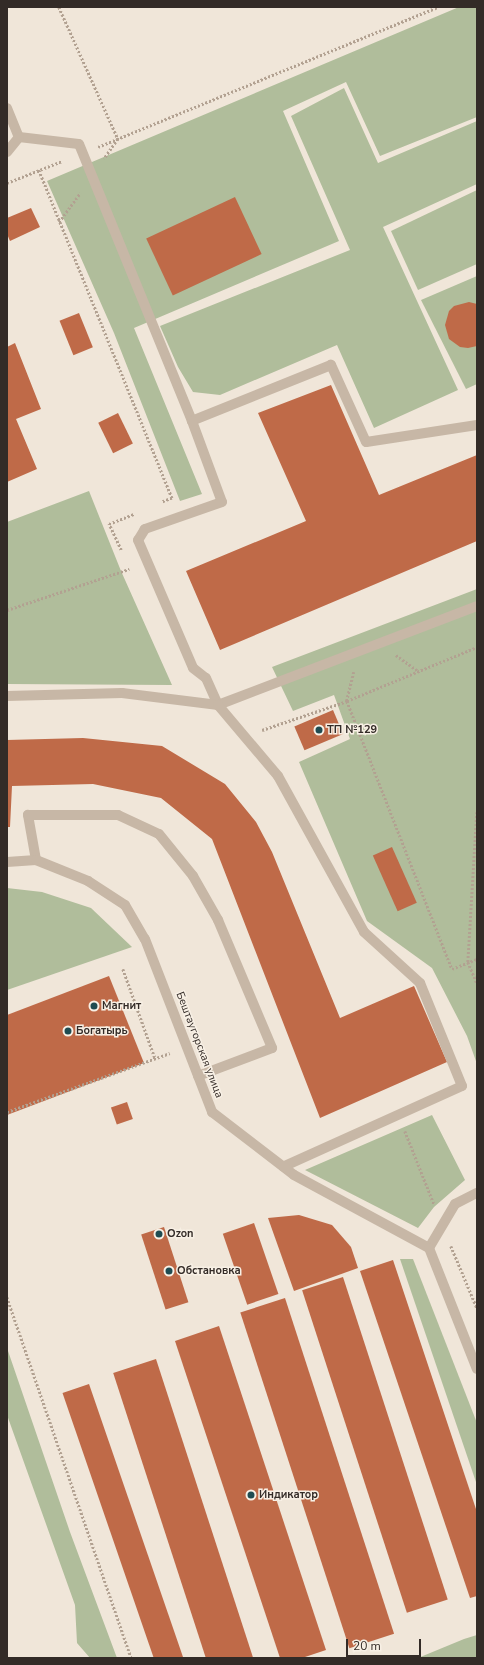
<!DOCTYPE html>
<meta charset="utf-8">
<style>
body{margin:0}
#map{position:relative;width:484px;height:1665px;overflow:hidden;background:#f0e6d9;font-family:"Nunito Sans",sans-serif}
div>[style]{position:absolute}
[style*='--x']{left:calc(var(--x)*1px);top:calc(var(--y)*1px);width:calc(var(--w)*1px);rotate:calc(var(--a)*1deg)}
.green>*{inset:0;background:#b0bd9b}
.building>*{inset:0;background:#bf6a48;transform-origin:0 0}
.path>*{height:2.5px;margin-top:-1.25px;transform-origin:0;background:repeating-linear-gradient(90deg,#b2a191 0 2px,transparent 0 4px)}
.lane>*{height:10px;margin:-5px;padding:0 5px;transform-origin:5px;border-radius:5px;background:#c7b7a6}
.street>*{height:10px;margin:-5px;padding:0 5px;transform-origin:5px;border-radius:5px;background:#c7b7a6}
.dots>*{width:11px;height:11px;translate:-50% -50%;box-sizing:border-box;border:2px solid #f8f0e5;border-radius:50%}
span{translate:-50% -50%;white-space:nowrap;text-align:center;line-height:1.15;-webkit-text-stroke:3px #f8f0e5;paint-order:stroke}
.poi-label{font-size:11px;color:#332b27;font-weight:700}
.left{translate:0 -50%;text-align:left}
.street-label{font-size:11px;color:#332b27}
.frame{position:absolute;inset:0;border:8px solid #332b27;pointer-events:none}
.scale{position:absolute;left:346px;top:1639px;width:75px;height:18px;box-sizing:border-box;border:2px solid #332b27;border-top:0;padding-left:5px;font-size:12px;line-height:14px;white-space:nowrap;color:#332b27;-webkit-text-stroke:3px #f8f0e5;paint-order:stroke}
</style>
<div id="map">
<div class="green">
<i style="clip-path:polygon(459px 7px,477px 7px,477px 117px,380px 156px,346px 82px,283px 111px,339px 241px,134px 328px,202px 494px,180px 501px,114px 333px,47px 181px)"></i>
<i style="clip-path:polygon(344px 88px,378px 163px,477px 121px,477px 184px,383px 227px,458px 390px,374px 428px,337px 345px,220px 395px,193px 392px,178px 367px,160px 326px,350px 250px,291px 116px)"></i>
<i style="clip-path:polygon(477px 190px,477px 264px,418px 290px,391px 231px)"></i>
<i style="clip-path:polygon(477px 276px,477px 384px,466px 389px,421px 300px)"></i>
<i style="clip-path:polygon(89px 491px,121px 571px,172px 685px,7px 684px,7px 522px)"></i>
<i style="clip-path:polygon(477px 589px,477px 1064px,467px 1036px,432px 968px,367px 921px,299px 762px,350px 739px,334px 695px,293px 711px,272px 667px)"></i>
<i style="clip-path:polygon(7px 888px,42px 892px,91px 908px,132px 947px,7px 990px)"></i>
<i style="clip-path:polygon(432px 1115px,465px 1180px,434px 1207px,418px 1228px,305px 1170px)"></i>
<i style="clip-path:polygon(400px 1259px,413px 1259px,477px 1423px,477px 1485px)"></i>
<i style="clip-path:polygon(7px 1348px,70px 1532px,117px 1658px,90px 1658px,77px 1643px,75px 1605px,7px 1415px)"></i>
<i style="clip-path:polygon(477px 1635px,477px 1658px,418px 1658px,464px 1639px)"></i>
</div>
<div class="building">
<i style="left:235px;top:197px;width:63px;height:98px;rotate:65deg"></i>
<i style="clip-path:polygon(31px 208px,40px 227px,10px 241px,7px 234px,7px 218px)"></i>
<i style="clip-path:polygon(469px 302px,477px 304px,477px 346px,468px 348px,460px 347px,449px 339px,445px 325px,449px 311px,454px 306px)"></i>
<i style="left:79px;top:313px;width:37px;height:21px;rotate:68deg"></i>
<i style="clip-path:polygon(15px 343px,41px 409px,16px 419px,37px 469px,7px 482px,7px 347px)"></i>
<i style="clip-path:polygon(331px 385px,379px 495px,477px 455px,477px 541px,220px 650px,186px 571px,306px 521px,258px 413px)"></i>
<i style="left:118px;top:413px;width:34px;height:22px;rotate:64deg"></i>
<i style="left:333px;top:710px;width:26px;height:42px;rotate:67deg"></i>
<i style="clip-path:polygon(83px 738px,162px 746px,225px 784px,256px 822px,272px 852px,340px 1018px,414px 986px,447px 1062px,320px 1118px,212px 839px,161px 798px,93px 784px,12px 786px,10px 827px,7px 827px,7px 740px)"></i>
<i style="left:392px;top:847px;width:61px;height:21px;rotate:66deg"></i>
<i style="clip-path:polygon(109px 976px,144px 1063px,7px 1115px,7px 1015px)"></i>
<i style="left:127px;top:1102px;width:18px;height:17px;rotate:71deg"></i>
<i style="clip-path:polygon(299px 1215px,332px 1225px,351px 1247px,358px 1268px,294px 1291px,268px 1218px)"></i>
<i style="left:254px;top:1223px;width:75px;height:33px;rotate:71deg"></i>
<i style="left:164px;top:1227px;width:79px;height:24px;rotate:72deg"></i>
<i style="clip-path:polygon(393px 1260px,477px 1512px,477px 1596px,470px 1598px,360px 1271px)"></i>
<i style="left:343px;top:1277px;width:339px;height:43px;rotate:72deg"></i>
<i style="left:285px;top:1298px;width:353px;height:47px;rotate:72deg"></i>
<i style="clip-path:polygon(219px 1326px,326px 1650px,302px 1658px,280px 1658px,175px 1341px)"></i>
<i style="left:156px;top:1359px;width:315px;height:45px;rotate:72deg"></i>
<i style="left:89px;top:1384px;width:289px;height:28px;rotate:71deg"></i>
</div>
<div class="path">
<i style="--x:59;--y:7;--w:145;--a:65.9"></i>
<i style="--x:118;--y:139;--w:24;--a:125"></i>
<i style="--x:98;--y:147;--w:368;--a:-22.4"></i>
<i style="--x:39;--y:170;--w:354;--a:67.9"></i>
<i style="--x:172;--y:498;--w:11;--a:158"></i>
<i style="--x:7;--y:183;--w:59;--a:-21.8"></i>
<i style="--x:59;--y:222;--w:36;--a:-54"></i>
<i style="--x:121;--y:550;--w:29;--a:-115"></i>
<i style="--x:109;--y:524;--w:27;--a:-22"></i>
<i style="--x:7;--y:610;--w:129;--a:-18.6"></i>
<i style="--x:396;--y:655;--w:27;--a:36"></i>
<i style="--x:354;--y:672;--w:30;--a:104"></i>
<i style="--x:347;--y:701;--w:288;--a:68.6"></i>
<i style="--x:452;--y:969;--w:27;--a:-22"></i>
<i style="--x:262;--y:730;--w:90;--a:-18.8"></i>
<i style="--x:347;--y:701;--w:141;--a:-22.6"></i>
<i style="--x:477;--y:812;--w:150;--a:93.4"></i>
<i style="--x:468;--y:962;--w:23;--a:67"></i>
<i style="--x:123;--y:969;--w:95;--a:70.2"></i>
<i style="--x:7;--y:1112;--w:173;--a:-19.9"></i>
<i style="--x:405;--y:1131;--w:79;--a:68.3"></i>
<i style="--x:451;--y:1246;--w:67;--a:67.2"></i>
<i style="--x:7;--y:1297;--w:382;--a:71"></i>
</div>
<div class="lane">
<i style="--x:7;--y:108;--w:31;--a:68"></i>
<i style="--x:19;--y:137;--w:60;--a:6.7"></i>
<i style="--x:79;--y:144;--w:299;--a:67.8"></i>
<i style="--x:7;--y:152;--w:19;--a:-51"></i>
<i style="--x:477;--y:425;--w:112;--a:171.3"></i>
<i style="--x:366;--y:442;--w:85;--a:-114.4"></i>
<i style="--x:331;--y:365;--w:150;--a:158.1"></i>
<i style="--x:192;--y:421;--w:86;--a:69.7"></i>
<i style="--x:222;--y:502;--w:82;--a:160.7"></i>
<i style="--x:145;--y:529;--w:13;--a:122"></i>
<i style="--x:138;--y:540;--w:139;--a:66.7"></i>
<i style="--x:193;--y:668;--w:16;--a:38"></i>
<i style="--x:206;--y:678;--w:30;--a:66"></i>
<i style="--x:218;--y:705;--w:277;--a:-20.9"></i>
<i style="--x:7;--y:696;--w:115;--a:-1.5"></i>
<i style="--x:122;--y:693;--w:97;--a:7.1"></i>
<i style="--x:218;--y:705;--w:93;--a:49.8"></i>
<i style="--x:278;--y:776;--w:178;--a:61.1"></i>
<i style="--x:364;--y:932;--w:76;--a:42.3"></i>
<i style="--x:420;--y:983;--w:111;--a:67.8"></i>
<i style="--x:462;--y:1086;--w:196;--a:155.7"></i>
<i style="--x:36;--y:860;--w:46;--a:-100.1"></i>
<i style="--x:28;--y:815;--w:90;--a:0"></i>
<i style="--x:118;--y:815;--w:45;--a:24.9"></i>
<i style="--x:159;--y:834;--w:54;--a:51"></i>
<i style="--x:193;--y:876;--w:51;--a:60.4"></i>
<i style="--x:218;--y:920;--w:139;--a:67.1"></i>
<i style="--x:272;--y:1048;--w:79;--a:159.3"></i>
<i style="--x:429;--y:1248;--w:51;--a:-59.4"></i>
<i style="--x:455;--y:1204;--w:25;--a:-27"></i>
</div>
<div class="street">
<i style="--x:7;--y:862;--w:29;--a:-4"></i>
<i style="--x:36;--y:860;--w:56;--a:22"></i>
<i style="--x:88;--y:881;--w:44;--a:33"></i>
<i style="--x:125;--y:905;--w:39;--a:60"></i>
<i style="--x:145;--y:939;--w:186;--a:68.8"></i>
<i style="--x:212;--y:1112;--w:103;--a:37.5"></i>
<i style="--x:294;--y:1175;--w:153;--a:28.4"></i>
<i style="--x:429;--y:1248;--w:130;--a:68.4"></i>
</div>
<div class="dots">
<i style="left:319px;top:730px;background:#1f4c52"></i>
<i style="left:94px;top:1006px;background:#1f4c52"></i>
<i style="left:68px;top:1031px;background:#1f4c52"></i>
<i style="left:159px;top:1234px;background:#1f4c52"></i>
<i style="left:169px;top:1271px;background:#1f4c52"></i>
<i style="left:251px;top:1495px;background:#1f4c52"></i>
</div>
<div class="poi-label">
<span class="left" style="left:327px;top:730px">ТП №129</span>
<span class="left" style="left:102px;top:1006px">Магнит</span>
<span class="left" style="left:76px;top:1031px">Богатырь</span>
<span class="left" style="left:167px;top:1234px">Ozon</span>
<span class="left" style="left:177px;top:1271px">Обстановка</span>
<span class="left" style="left:259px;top:1495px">Индикатор</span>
</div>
<div class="street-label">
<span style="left:199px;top:1045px;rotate:69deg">Бештаугорская улица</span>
</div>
<div class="frame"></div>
<div class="scale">20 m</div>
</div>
